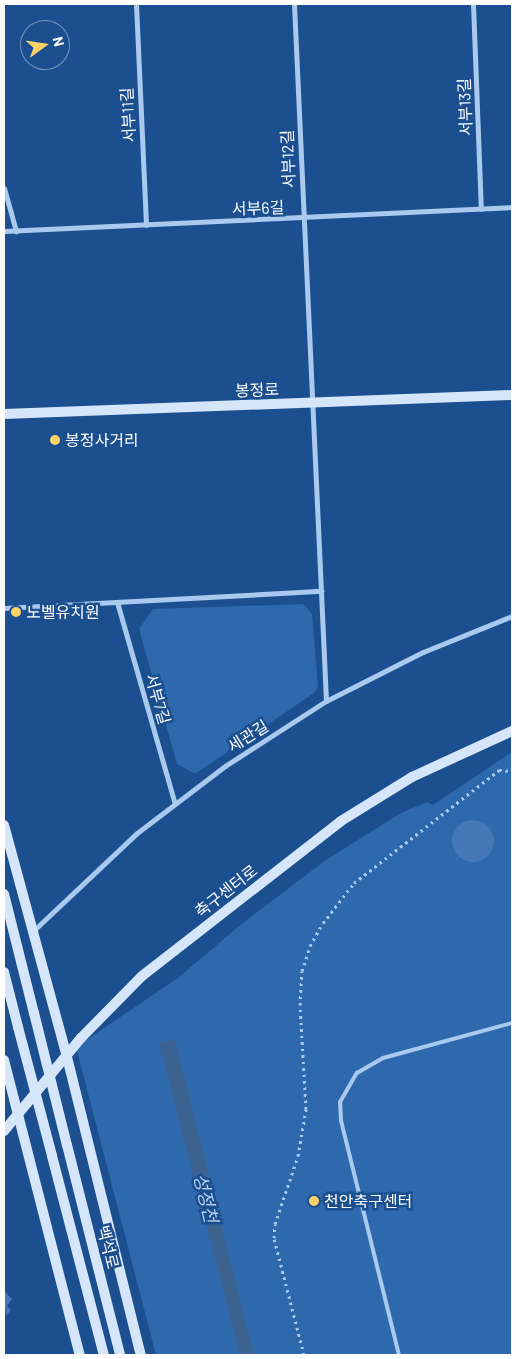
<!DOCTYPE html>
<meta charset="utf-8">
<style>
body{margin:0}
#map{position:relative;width:516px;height:1359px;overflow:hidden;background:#1b4f8f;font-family:Barlow,"Noto Sans KR",sans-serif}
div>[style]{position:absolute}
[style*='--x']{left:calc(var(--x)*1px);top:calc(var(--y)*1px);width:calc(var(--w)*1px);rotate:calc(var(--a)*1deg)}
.green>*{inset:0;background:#2e69ad}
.water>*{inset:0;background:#3c6290}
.building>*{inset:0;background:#4478b7}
.round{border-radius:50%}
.path>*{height:3px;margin-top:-1.5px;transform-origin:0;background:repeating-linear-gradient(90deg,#a9c9ee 0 2.5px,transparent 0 6.5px)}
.lane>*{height:4px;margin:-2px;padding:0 2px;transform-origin:2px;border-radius:2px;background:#a9c9ee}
.street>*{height:5px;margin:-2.5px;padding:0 2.5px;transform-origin:2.5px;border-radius:2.5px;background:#a9c9ee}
.secondary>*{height:10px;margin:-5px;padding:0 5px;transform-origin:5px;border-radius:5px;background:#d6e6fa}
.secondary-bridge>*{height:10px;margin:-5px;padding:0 5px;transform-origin:5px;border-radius:5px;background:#d6e6fa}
.dots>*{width:14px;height:14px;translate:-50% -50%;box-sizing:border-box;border:2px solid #1b4f8f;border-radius:50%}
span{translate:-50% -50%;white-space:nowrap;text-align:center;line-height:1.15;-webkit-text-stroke:5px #1b4f8f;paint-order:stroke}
.street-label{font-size:16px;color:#fff}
.poi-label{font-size:16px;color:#fff}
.left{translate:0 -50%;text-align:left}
.water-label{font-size:18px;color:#b5d3f5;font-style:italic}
.frame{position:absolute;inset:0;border:5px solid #fff;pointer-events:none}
.north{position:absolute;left:20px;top:20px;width:50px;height:50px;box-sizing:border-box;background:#1b4f8f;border:1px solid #7695bc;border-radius:50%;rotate:76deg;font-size:14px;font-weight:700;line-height:20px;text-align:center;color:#fff}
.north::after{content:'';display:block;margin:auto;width:18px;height:22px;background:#ffd166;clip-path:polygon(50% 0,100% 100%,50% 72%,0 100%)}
</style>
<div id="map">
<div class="green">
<i style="clip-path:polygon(303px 604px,312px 614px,318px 687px,314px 693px,195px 774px,177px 764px,139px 629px,153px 609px)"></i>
<i style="clip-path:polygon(512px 752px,512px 1355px,156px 1355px,76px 1047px,178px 978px,239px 926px,326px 860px,401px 813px,427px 802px,433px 805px)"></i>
</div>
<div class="water">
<i style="clip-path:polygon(175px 1039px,254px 1355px,240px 1355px,159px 1043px)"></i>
</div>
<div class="building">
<i class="round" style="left:452px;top:820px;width:42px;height:42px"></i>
<i style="clip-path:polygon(4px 1291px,12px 1299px,7px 1306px,11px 1310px,6px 1316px)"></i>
</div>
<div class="path">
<i style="--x:304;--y:1355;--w:121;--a:-104.4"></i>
<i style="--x:274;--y:1238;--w:14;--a:-86"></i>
<i style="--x:275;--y:1224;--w:72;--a:-71.3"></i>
<i style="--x:298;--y:1156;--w:48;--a:-80.3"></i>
<i style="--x:306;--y:1109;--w:104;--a:-93.3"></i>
<i style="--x:300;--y:1005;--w:34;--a:-87"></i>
<i style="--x:302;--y:971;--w:26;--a:-72"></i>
<i style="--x:310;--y:946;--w:26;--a:-61"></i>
<i style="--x:323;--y:923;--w:51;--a:-52.2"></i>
<i style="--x:354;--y:883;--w:184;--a:-37.9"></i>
<i style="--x:499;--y:770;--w:13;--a:4"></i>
</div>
<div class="lane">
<i style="--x:399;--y:1355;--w:242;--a:-103.9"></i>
<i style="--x:341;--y:1120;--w:18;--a:-93"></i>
<i style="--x:340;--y:1102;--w:34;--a:-60"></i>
<i style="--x:357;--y:1073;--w:30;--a:-30"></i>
<i style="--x:383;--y:1058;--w:134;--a:-15.2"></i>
</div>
<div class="street">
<i style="--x:136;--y:4;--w:221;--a:87.4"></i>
<i style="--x:294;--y:4;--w:698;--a:87.37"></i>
<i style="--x:473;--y:4;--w:205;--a:87.8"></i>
<i style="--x:4;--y:188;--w:45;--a:74.4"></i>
<i style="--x:4;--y:231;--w:509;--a:-2.7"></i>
<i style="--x:117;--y:602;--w:210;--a:74"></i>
<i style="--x:4;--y:608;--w:318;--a:-3.1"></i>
<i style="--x:33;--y:931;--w:143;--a:-43.3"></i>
<i style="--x:137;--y:833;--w:111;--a:-37.3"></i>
<i style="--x:225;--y:766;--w:120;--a:-32.8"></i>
<i style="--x:326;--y:701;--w:109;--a:-26.8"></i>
<i style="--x:423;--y:652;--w:96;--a:-22"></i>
</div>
<div class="secondary">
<i style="--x:4;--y:414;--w:508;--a:-2.14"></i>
<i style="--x:4;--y:825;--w:240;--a:74.8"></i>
<i style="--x:67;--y:1057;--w:307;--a:76.1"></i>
<i style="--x:4;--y:894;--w:123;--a:75.9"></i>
<i style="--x:4;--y:972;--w:57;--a:75.7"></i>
<i style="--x:4;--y:1060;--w:305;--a:75.6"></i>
<i style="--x:4;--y:1131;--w:121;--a:-50.4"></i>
<i style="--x:81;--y:1038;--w:87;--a:-45.5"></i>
<i style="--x:142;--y:976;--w:252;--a:-37.9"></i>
<i style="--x:341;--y:821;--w:84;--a:-31.8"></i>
<i style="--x:412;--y:777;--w:110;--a:-24.7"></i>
<i style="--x:67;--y:1145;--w:217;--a:75.8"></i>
<i style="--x:52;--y:1156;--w:206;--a:75.4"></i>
</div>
<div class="secondary-bridge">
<i style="--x:34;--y:1013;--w:136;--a:76"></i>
<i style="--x:18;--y:1027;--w:133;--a:75.2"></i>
</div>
<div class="dots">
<i style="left:55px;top:440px;background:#ffd166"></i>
<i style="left:16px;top:612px;background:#ffd166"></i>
<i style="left:314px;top:1201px;background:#ffd166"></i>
</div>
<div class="street-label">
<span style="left:465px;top:107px;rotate:-92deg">서부13길</span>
<span style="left:128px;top:115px;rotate:-93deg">서부11길</span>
<span style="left:288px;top:159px;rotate:-92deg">서부12길</span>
<span style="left:258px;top:208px;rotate:-2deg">서부6길</span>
<span style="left:257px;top:390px;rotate:-2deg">봉정로</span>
<span style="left:158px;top:699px;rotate:74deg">서부7길</span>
<span style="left:248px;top:736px;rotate:-32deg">세관길</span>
<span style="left:226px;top:891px;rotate:-38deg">축구센터로</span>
<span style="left:108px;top:1247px;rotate:76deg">백석로</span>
</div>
<div class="poi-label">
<span class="left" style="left:65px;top:440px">봉정사거리</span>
<span class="left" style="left:26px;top:612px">노벨유치원</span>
<span class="left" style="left:324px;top:1201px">천안축구센터</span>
</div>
<div class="water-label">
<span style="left:206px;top:1198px;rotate:76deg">성정천</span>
</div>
<div class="frame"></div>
<div class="north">N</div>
</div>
